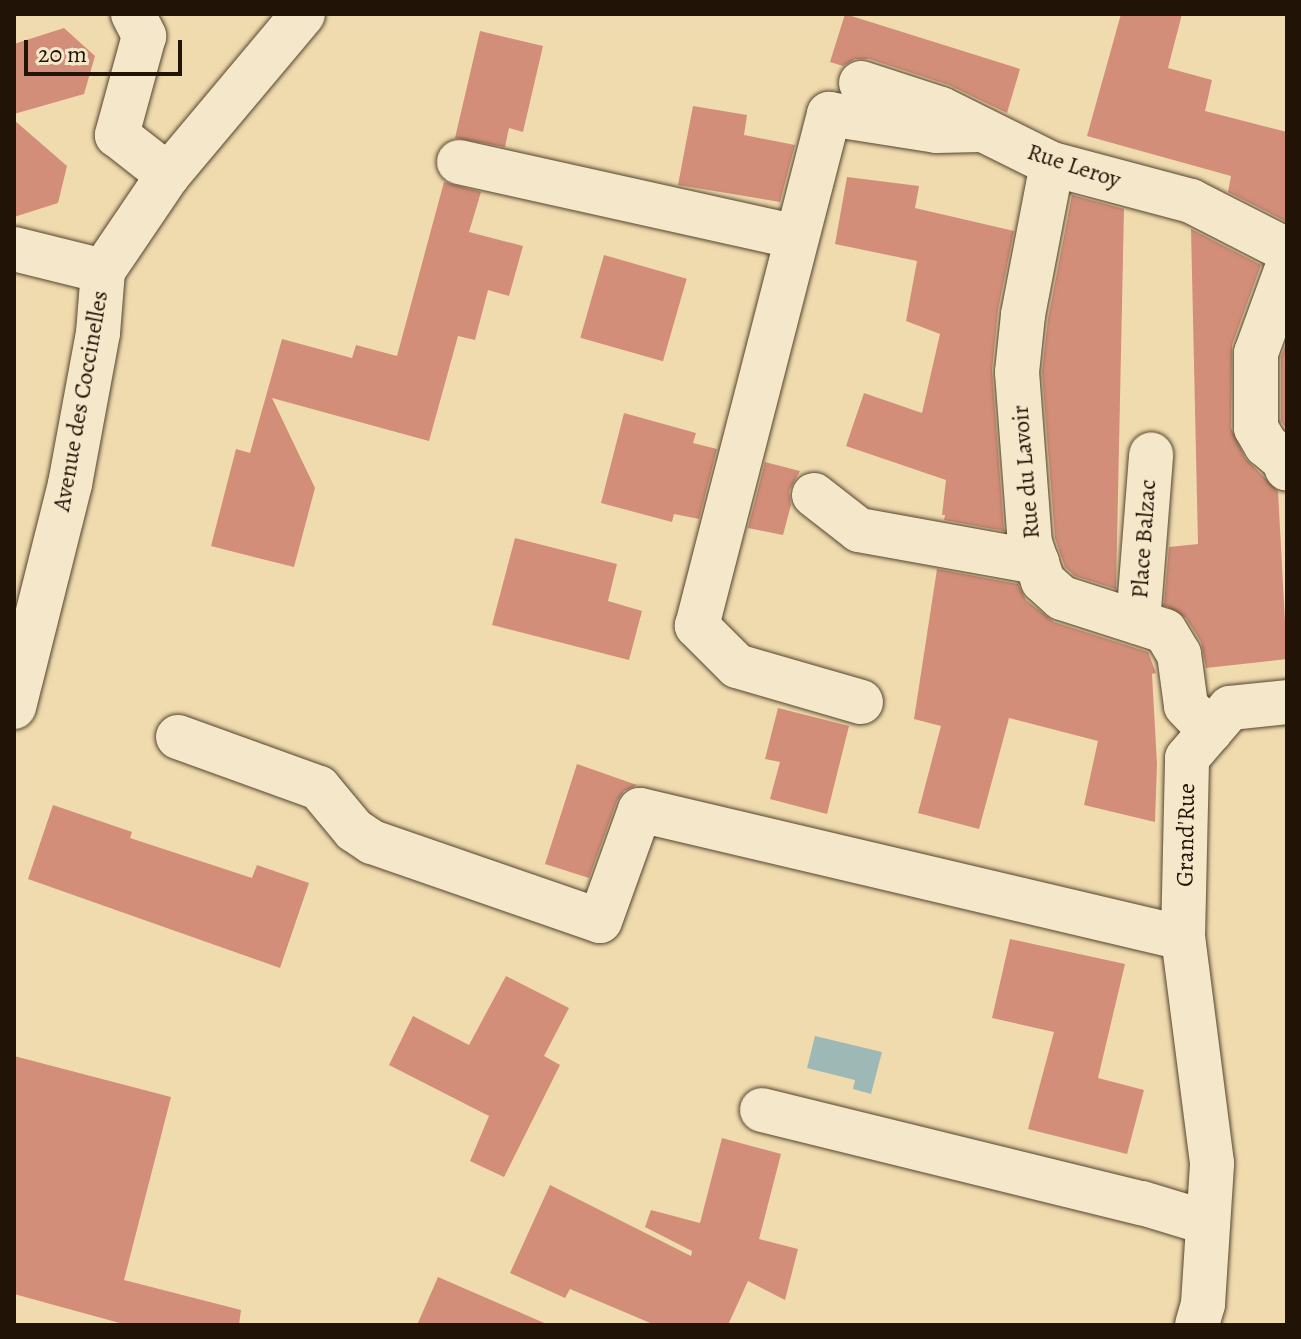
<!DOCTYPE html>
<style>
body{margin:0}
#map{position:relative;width:1301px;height:1339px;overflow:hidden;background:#f0dbae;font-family:Alegreya,serif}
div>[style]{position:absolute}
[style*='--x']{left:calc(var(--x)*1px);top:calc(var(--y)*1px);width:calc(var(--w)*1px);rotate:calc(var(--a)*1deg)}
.water>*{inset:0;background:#9eb8b5}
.building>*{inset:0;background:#d28e79;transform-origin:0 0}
.roads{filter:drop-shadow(0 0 2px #554530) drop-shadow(0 0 2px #554530)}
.minor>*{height:44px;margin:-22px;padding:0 22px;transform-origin:22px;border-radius:22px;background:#f5e8ca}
span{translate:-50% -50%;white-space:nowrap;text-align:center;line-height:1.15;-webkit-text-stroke:6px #f5e8ca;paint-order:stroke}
.street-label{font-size:24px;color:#211306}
.frame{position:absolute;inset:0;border:16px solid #211306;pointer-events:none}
.scale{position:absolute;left:24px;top:40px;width:158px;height:36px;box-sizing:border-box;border:4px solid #211306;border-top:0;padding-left:10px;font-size:24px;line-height:28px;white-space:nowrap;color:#211306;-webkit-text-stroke:6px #f5e8ca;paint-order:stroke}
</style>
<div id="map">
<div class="water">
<i style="clip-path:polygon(815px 1036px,882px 1052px,871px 1094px,853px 1089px,855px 1080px,807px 1068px)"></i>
</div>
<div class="building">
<i style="clip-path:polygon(845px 14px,1020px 69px,1007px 113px,949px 85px,869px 59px,855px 59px,843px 66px,830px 62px)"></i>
<i style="clip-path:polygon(1121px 14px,1182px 14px,1168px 68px,1212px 80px,1205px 111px,1287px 132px,1287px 222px,1228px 192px,1231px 176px,1087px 136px)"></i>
<i style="clip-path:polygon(64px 28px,95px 56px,84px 94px,14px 114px,14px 44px)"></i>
<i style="clip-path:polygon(480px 31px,543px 46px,523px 132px,509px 128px,505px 147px,455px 138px)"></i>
<i style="clip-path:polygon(693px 106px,747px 115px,744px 135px,795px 145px,780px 202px,678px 185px)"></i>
<i style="clip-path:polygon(14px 120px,67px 166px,58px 203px,14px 217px)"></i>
<i style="clip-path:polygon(847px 177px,919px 186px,915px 208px,1014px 231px,998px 310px,992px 370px,1004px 531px,944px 520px,945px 515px,942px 515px,946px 480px,846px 446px,864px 393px,922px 413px,940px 334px,906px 321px,917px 261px,835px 244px)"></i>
<i style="clip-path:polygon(444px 182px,481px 192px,469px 232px,523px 246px,509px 296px,488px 290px,475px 340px,458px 336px,429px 441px,272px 398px,315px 488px,294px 567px,211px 546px,236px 449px,250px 453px,282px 339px,352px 358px,356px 345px,397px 356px)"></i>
<i style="clip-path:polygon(1072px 195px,1124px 209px,1116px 589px,1075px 576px,1065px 567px,1055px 538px,1042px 372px,1048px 319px)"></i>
<i style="clip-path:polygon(1191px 229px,1261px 265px,1232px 345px,1231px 428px,1245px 458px,1278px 491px,1287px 659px,1206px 668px,1201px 642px,1186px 618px,1164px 605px,1169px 547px,1198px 544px)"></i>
<i style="left:604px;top:255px;width:86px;height:86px;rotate:16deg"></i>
<i style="clip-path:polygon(1287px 341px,1287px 430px,1281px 421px,1281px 357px)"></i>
<i style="clip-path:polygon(624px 413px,696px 433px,693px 443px,717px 449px,699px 519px,674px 514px,672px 522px,601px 503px)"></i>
<i style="clip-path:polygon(765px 462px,800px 471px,789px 491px,791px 505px,783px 535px,748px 528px)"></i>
<i style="clip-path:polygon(515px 538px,617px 564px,608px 601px,642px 611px,629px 660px,492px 625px)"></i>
<i style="clip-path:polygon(937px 569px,1018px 584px,1026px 600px,1054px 622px,1148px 652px,1156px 673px,1152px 674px,1157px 764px,1155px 822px,1084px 805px,1098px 741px,1009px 718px,979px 829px,918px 813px,941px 726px,914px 719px)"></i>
<i style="clip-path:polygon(778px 708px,849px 726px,827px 814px,770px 799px,780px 762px,765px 759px)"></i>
<i style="clip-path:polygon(577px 764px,637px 785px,624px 791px,617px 801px,589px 878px,545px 864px)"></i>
<i style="clip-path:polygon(53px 805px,132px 832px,130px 838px,252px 878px,257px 865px,309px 883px,280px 968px,28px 879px)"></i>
<i style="clip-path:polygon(1010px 939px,1125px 964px,1098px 1078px,1144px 1090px,1127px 1154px,1028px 1129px,1054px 1032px,992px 1018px)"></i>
<i style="clip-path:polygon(506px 976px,569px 1008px,544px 1056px,560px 1065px,504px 1177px,470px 1161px,489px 1116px,389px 1065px,413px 1016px,469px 1045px)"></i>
<i style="clip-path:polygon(14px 1056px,171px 1097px,124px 1280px,241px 1310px,239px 1325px,127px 1325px,14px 1294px)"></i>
<i style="clip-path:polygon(722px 1138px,781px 1154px,759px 1239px,798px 1249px,785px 1300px,748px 1281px,728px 1325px,655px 1325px,570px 1289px,565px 1298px,510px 1273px,550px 1185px,691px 1256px,692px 1251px,645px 1227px,651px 1210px,700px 1223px)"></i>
<i style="clip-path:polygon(438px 1277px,549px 1325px,417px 1325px)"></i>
</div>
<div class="roads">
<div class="minor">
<i style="--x:133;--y:14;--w:25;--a:63"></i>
<i style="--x:144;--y:36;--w:103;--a:105.3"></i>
<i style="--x:117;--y:135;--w:65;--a:38.1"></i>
<i style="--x:861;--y:83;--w:84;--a:18"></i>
<i style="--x:941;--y:109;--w:124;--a:26.4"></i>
<i style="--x:1052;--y:164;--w:144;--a:14.9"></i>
<i style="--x:1191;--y:201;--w:108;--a:27"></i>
<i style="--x:459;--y:162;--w:346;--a:12.5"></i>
<i style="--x:1052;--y:164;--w:154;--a:100.9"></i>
<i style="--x:1023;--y:315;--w:57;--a:96"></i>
<i style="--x:1017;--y:372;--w:171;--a:85.7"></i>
<i style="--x:1030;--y:543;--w:40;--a:71.1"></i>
<i style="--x:1043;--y:581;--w:25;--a:42"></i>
<i style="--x:1062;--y:598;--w:108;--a:17.8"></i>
<i style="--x:1165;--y:631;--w:27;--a:59"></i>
<i style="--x:1179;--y:654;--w:52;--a:82.3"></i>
<i style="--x:1186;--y:706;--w:35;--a:46"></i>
<i style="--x:14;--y:249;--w:92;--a:13.9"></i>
<i style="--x:1287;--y:268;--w:90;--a:110"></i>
<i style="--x:1256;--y:353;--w:75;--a:90"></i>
<i style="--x:1256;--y:428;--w:20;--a:60"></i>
<i style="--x:1266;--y:445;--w:23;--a:40"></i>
<i style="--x:1284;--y:460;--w:9;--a:72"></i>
<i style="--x:814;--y:495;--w:57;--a:37.9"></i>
<i style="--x:859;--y:530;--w:181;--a:10.2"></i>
<i style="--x:1138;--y:622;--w:168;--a:-85.5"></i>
<i style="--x:861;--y:702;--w:129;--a:-163.8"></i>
<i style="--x:737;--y:666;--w:57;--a:-135"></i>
<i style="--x:697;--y:626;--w:529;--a:-75.54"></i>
<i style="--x:829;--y:114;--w:108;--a:9"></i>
<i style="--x:936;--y:131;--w:45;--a:-1.3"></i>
<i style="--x:14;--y:707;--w:230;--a:-75.9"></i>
<i style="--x:70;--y:484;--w:154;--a:-79.5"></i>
<i style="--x:98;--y:333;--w:62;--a:-85.4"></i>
<i style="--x:103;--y:271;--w:116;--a:-55.9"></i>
<i style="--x:168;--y:175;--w:210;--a:-50"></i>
<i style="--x:178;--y:737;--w:150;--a:19.9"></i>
<i style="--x:319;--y:788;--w:55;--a:50.2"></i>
<i style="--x:354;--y:830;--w:22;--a:34"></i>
<i style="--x:372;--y:842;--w:241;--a:19.1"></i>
<i style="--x:600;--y:921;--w:118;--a:-70.2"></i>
<i style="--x:640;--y:810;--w:558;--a:13.26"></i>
<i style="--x:762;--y:1110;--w:391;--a:13.8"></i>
<i style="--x:1142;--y:1203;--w:69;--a:16.9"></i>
<i style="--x:1197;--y:1325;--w:22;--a:-74"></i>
<i style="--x:1203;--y:1304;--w:141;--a:-86.3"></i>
<i style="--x:1212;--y:1163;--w:227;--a:-97.3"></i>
<i style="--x:1183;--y:938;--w:180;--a:-88.7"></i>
<i style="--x:1187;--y:758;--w:66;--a:-49.3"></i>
<i style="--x:1230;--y:708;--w:57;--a:-6"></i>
</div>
</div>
<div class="street-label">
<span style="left:1074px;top:166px;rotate:18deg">Rue Leroy</span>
<span style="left:81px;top:401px;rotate:-80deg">Avenue des Coccinelles</span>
<span style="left:1026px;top:472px;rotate:-95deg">Rue du Lavoir</span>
<span style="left:1144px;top:539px;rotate:-86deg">Place Balzac</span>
<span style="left:1186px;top:835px;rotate:-89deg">Grand'Rue</span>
</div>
<div class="frame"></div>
<div class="scale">20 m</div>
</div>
